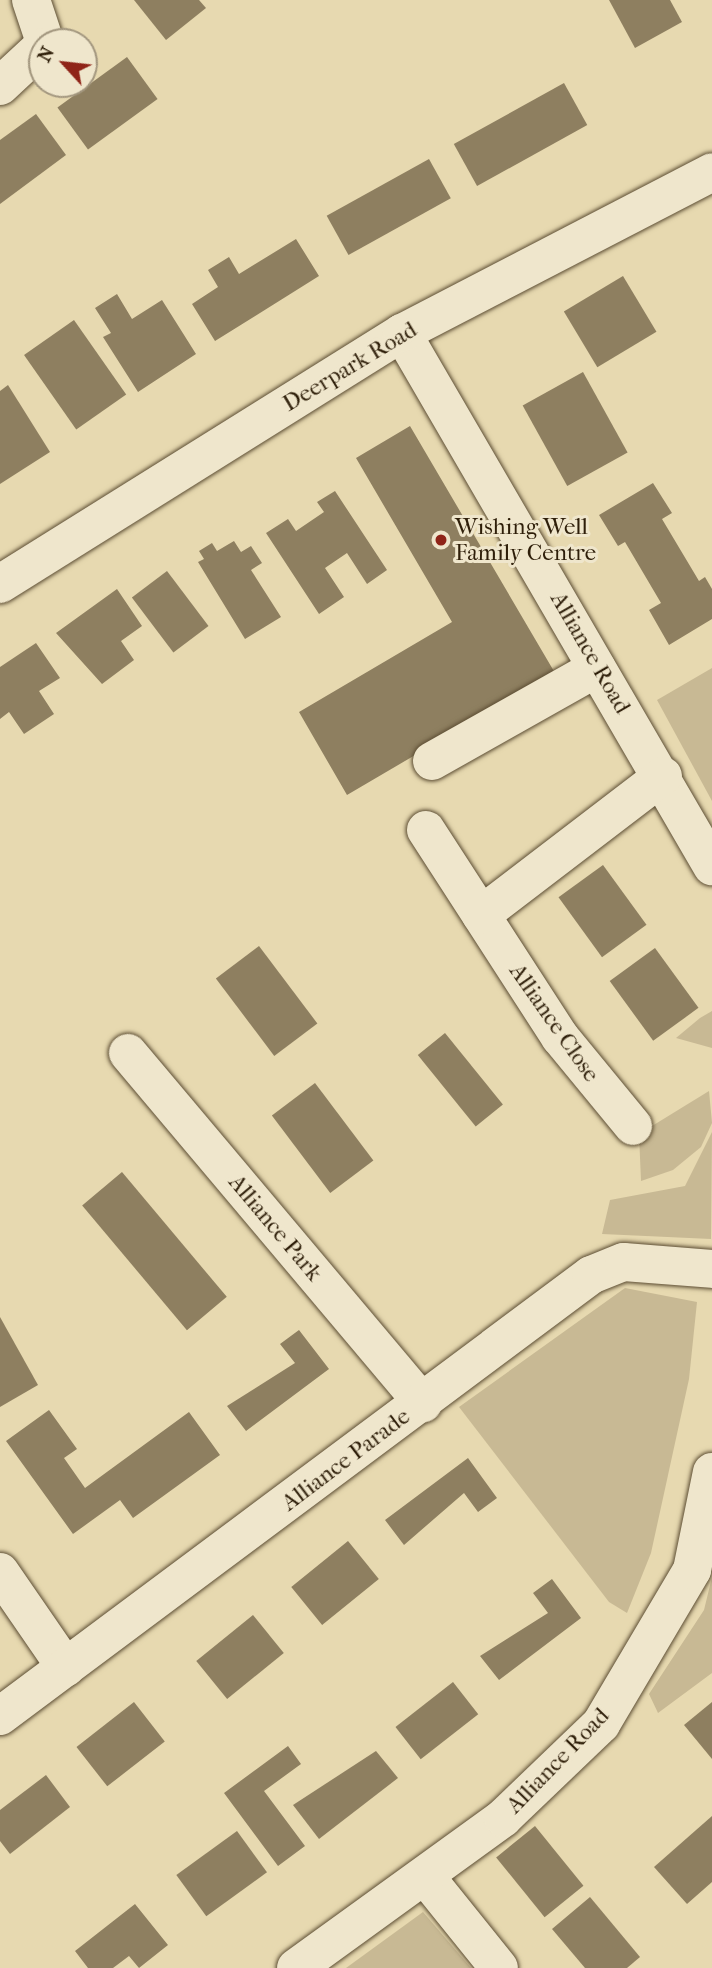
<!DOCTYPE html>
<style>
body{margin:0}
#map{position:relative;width:712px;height:1968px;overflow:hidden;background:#e7d9b0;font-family:"IM FELL French Canon",serif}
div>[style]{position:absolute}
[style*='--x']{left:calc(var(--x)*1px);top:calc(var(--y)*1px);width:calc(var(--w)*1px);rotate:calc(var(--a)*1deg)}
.green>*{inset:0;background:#c8b994}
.building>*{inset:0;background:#8e7f60;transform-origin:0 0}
.roads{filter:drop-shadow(0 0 2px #5c4d33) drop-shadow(0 0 2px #5c4d33)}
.minor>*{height:38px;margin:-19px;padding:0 19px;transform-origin:19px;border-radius:19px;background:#efe6cc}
.dots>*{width:19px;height:19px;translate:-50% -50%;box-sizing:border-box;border:4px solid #efe6cc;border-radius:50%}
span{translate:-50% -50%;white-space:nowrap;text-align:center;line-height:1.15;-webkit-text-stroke:6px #efe6cc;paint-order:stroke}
.street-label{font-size:23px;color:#2e1e09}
.poi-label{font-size:23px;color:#2e1e09}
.left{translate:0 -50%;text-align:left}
.north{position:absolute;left:28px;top:28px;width:70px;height:70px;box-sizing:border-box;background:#efe6cc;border:2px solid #a2967e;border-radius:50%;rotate:297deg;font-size:19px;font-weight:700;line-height:28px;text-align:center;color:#2e1e09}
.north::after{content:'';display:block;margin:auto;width:24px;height:32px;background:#8f2418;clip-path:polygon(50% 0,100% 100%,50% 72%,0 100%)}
</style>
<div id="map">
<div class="green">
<i style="clip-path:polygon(712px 668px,712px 801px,657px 700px)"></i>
<i style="clip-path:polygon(712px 1011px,712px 1048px,676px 1038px,700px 1018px)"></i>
<i style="clip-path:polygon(709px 1091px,712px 1123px,701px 1147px,673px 1170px,641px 1181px,639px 1134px)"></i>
<i style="clip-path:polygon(712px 1132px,711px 1239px,602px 1234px,610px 1200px,685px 1186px)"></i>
<i style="clip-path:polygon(625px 1288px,697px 1302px,689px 1379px,651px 1553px,627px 1613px,609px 1602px,459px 1407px)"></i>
<i style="clip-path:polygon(712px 1577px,712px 1673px,658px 1713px,649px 1694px,704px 1610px)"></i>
<i style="clip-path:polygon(423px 1912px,471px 1968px,346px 1968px)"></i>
</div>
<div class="building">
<i style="clip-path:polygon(134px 0,199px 0,206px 8px,166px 40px)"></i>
<i style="clip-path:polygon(609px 0,670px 0,682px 22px,635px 48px)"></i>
<i style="left:127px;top:57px;width:52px;height:86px;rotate:54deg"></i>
<i style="left:564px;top:83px;width:48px;height:126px;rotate:61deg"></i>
<i style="clip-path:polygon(36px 114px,66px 155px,0 204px,0 140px)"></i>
<i style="left:429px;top:159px;width:45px;height:117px;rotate:61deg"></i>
<i style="clip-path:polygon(296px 239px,319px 276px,215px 341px,192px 304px,218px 287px,208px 270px,229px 257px,239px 274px)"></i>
<i style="left:623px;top:276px;width:65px;height:69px;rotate:59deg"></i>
<i style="clip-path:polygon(117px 294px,132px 319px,162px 300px,196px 354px,138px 392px,103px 337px,111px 333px,95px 308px)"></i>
<i style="left:74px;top:320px;width:91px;height:61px;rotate:55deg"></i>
<i style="left:583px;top:372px;width:92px;height:69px;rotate:61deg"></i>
<i style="clip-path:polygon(8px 385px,50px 452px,0 484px,0 391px)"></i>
<i style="clip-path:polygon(410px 426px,555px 673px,347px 795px,299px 712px,452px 622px,356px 458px)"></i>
<i style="clip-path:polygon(653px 483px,672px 513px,662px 519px,699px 581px,705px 577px,712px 589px,712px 619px,669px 645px,649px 610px,661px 603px,625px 542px,618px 546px,599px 515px)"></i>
<i style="clip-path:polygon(335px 491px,387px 570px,367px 584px,347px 553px,325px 568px,344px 597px,319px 614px,266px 533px,288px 519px,296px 531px,324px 512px,317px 502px)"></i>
<i style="clip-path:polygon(234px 541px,241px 552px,251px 546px,262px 563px,251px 570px,281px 617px,245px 639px,198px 562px,204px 559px,199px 551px,212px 543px,217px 551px)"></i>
<i style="left:167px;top:571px;width:69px;height:44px;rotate:53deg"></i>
<i style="clip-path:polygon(117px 589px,142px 626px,121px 641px,134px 660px,102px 684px,56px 633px)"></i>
<i style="clip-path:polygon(36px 643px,60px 678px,39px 691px,54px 714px,24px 734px,9px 712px,0 719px,0 667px)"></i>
<i style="left:603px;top:865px;width:74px;height:55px;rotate:54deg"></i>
<i style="left:259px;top:946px;width:97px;height:54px;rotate:53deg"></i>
<i style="left:655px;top:948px;width:74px;height:56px;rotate:54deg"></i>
<i style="left:445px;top:1033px;width:92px;height:35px;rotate:51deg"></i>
<i style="left:315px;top:1083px;width:97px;height:54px;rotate:53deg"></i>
<i style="left:122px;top:1172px;width:163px;height:52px;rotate:50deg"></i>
<i style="clip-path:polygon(0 1317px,38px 1385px,0 1407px)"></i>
<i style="clip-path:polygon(299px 1330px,329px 1369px,246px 1431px,227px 1406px,295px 1363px,280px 1344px)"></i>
<i style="clip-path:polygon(49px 1410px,77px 1449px,64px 1458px,85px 1488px,189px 1412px,220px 1455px,133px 1518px,120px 1500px,73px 1534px,6px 1441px)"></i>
<i style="clip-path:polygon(468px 1458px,497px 1498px,478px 1512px,464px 1493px,404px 1545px,385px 1520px)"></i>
<i style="left:348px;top:1541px;width:49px;height:73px;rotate:51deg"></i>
<i style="clip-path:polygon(552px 1579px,581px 1618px,499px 1680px,480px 1656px,548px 1613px,533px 1593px)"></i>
<i style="left:253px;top:1615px;width:49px;height:73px;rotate:51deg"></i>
<i style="left:453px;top:1682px;width:41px;height:73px;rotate:52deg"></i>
<i style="left:134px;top:1702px;width:50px;height:73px;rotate:52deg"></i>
<i style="clip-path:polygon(712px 1702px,712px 1759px,684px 1725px)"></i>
<i style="clip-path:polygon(288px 1746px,301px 1764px,264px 1791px,305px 1846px,278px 1866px,224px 1793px)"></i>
<i style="clip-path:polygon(376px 1751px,398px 1778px,319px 1839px,293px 1805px)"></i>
<i style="clip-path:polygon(46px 1775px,70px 1807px,10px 1854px,0 1841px,0 1810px)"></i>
<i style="clip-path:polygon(712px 1816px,712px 1882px,687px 1904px,654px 1867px)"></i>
<i style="left:535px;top:1826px;width:77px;height:50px;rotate:51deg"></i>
<i style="left:237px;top:1831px;width:51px;height:75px;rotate:54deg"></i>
<i style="clip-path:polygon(590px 1897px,640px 1957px,627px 1968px,585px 1968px,552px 1929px)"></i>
<i style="clip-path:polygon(135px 1904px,168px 1945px,139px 1968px,129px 1956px,113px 1968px,88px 1968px,75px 1951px)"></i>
</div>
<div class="roads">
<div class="minor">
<i style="--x:31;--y:0;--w:44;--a:71.6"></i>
<i style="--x:0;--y:86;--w:57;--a:-42.9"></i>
<i style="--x:402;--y:333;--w:617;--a:59.82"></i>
<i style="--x:0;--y:584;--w:474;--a:-32"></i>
<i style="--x:402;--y:333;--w:349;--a:-27.4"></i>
<i style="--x:432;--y:761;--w:189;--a:-29.4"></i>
<i style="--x:426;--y:830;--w:247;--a:57.1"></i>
<i style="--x:560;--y:1037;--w:115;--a:50.6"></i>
<i style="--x:481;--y:915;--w:229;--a:-37.4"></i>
<i style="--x:128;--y:1053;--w:458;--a:49.9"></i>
<i style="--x:0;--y:1572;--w:116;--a:55.5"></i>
<i style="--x:0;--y:1716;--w:737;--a:-36.73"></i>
<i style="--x:591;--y:1275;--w:35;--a:-22"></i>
<i style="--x:624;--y:1262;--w:88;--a:4.5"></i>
<i style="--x:425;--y:1876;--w:118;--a:51.2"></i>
<i style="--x:296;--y:1968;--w:256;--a:-35.9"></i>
<i style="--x:503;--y:1818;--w:136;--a:-43.8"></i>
<i style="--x:601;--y:1724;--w:179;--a:-59.4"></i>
<i style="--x:692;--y:1570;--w:100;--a:-78.5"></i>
</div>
</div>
<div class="dots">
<i style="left:441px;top:540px;background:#8f2418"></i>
</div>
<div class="street-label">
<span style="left:350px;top:367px;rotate:-31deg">Deerpark Road</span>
<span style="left:590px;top:653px;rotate:60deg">Alliance Road</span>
<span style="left:554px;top:1023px;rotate:55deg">Alliance Close</span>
<span style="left:275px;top:1228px;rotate:50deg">Alliance Park</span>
<span style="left:346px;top:1460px;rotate:-37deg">Alliance Parade</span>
<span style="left:558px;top:1761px;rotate:-46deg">Alliance Road</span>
</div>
<div class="poi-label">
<span class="left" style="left:455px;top:540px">Wishing Well<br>Family Centre</span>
</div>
<div class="north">N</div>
</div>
